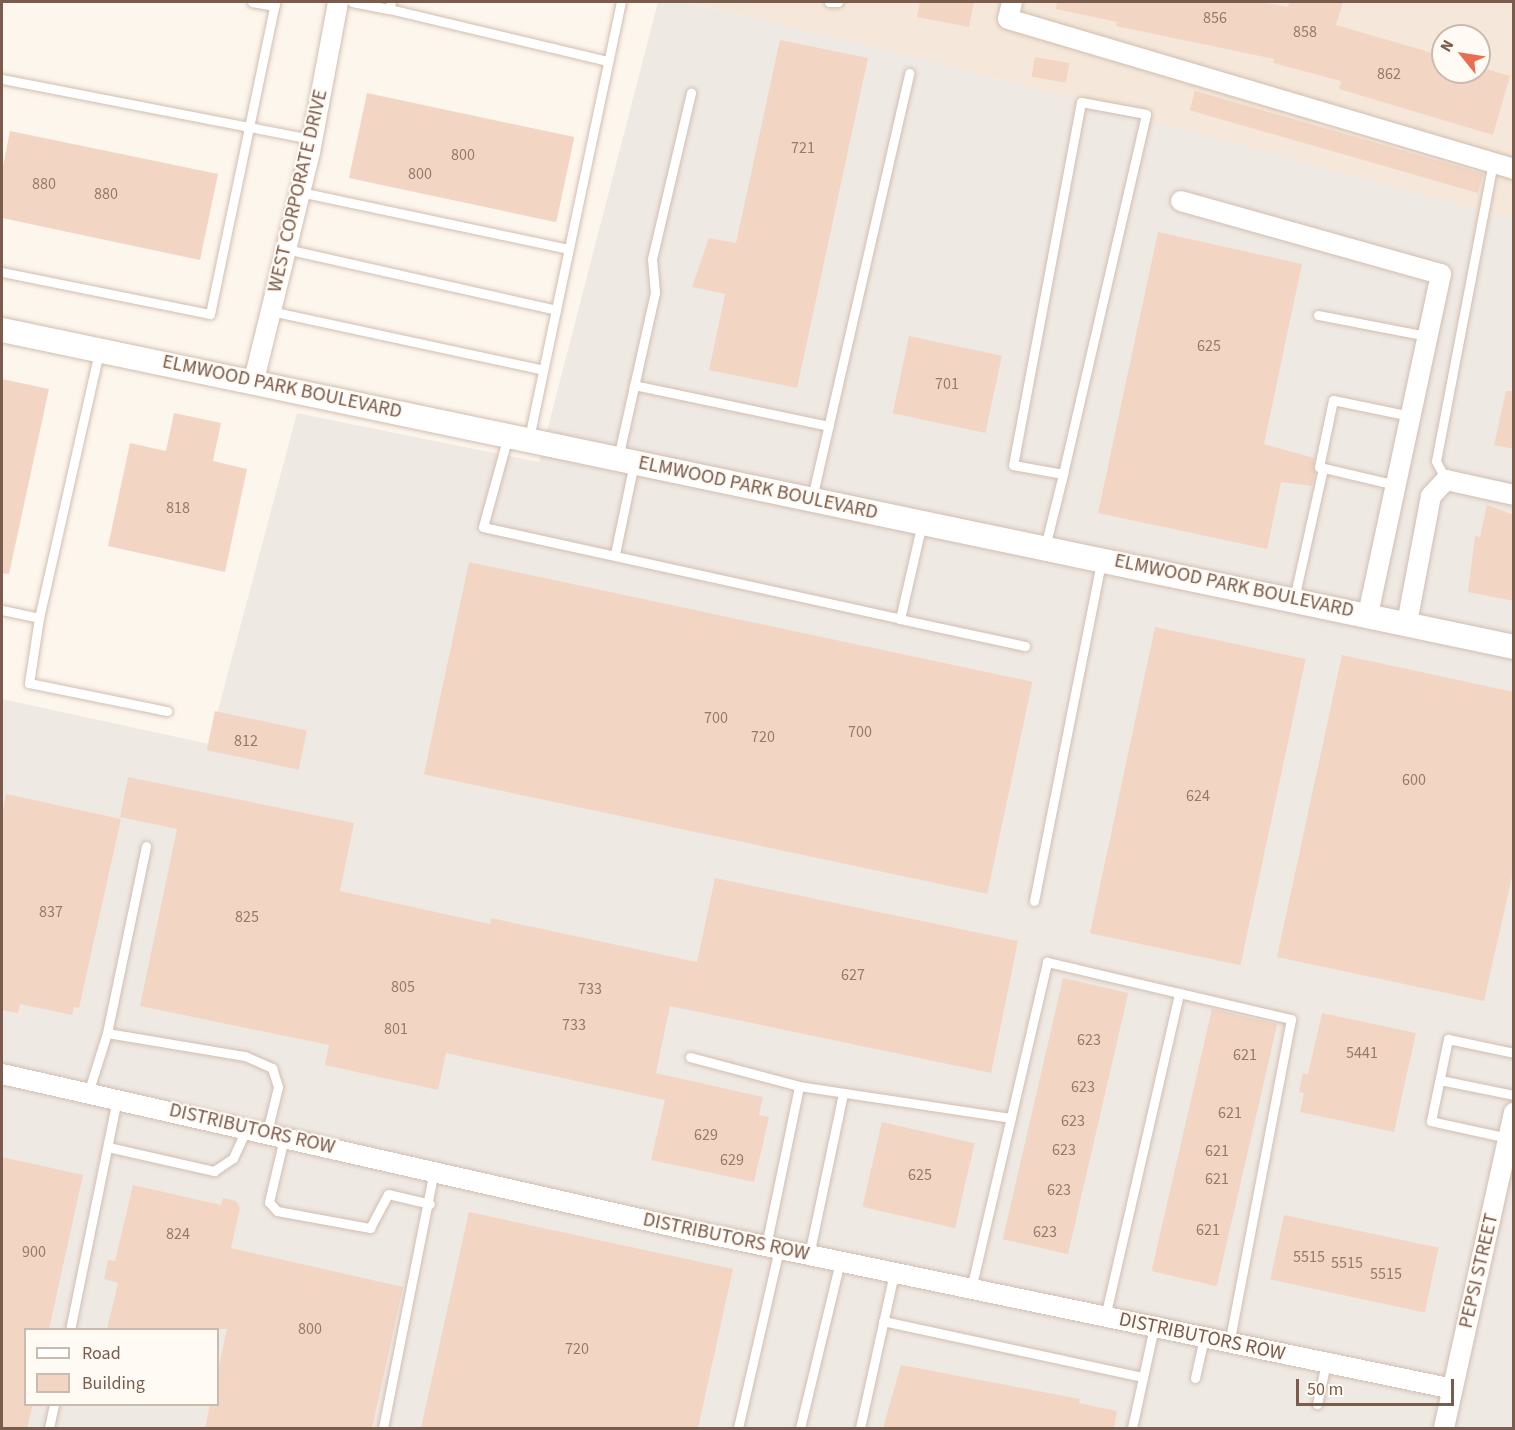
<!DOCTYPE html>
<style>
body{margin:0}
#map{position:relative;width:1515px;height:1430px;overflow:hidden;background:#fdf6ec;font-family:"Source Sans 3",sans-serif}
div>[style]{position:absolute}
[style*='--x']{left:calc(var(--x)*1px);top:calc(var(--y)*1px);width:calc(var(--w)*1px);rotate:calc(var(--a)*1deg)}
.residential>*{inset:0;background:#f5e8da}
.industrial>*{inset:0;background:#efe9e4}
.building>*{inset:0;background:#f3d5c3;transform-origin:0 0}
.roads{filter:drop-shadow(0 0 2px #d1beb0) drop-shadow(0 0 2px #d1beb0)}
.service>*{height:9px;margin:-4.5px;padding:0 4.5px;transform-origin:4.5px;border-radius:4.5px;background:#fff}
.minor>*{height:20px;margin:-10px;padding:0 10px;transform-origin:10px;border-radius:10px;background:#fff}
.tertiary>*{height:24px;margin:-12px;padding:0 12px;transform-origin:12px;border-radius:12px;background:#fff}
span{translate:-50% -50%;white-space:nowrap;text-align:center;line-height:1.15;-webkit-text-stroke:4.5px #fffaf3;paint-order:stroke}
.number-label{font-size:16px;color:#987a6a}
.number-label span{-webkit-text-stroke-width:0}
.street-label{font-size:20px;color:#7a5c4d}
.frame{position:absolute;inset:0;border:3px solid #7a5c4d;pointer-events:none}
.legend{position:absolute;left:24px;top:1328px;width:195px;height:78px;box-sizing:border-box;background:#fffaf3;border:2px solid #cabbb1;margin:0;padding:8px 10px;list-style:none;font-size:18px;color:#7a5c4d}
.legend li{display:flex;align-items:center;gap:12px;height:30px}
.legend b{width:30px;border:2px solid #cabbb1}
.north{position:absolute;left:1431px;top:24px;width:60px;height:60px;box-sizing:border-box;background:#fffaf3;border:2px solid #cabbb1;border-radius:50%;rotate:300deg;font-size:16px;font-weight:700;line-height:24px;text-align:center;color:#7a5c4d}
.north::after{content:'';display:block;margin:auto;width:21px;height:27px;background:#e76f51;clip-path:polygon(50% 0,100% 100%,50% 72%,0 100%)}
.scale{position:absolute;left:1296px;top:1379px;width:158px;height:27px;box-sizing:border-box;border:3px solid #7a5c4d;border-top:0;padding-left:8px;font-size:18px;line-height:21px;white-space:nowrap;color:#7a5c4d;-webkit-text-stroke:4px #fffaf3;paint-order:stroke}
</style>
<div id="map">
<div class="residential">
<i style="clip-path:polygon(evenodd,686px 2px,1513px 2px,1513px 220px,935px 62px,686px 2px,1443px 36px,1479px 36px,1479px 72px,1443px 72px,1443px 36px)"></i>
</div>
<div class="industrial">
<i style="clip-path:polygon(evenodd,658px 2px,686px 2px,935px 62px,1513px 220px,1513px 1428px,2px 1428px,2px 699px,209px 744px,297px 413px,539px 462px,658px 2px,26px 1330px,218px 1330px,218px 1404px,26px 1404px,26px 1330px)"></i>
</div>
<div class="building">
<i style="clip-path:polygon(920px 2px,974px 2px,969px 27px,917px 17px)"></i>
<i style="clip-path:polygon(1057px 2px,1261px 2px,1288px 7px,1289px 2px,1343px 2px,1336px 25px,1443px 56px,1443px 72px,1479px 72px,1479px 67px,1510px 76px,1493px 135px,1339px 89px,1341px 81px,1273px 63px,1274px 59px,1116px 26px,1117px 22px,1056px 9px)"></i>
<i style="clip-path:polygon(780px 40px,868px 58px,797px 388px,709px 370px,725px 294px,692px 287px,709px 238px,736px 243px)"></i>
<i style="left:1035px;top:57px;width:35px;height:20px;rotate:10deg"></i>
<i style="left:1195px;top:91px;width:300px;height:20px;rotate:16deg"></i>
<i style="left:367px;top:93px;width:212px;height:87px;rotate:12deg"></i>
<i style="clip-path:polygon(10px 131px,218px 174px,200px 260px,2px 218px,2px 171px)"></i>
<i style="clip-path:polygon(1158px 232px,1302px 264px,1264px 444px,1314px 458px,1315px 472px,1312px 486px,1281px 482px,1267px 549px,1098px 513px)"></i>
<i style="left:909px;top:336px;width:95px;height:79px;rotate:12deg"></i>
<i style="clip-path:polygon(2px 379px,49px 389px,9px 574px,2px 573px)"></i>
<i style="clip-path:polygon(1506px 391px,1514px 391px,1514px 449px,1494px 445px)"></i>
<i style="clip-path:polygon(174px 413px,221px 423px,213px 461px,247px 469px,225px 572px,108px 546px,130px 443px,166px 451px)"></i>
<i style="clip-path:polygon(1487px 505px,1514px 515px,1514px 601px,1468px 592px,1475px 536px,1480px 537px)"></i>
<i style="left:469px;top:562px;width:576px;height:217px;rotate:12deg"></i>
<i style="left:1155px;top:627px;width:154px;height:313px;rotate:12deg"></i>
<i style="clip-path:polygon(1342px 655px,1514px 692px,1514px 868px,1484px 1001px,1277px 957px)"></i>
<i style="left:215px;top:711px;width:94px;height:40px;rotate:12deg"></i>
<i style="clip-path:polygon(128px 777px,354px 823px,340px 891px,490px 924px,491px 918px,697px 962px,715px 878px,1018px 941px,991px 1073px,670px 1006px,656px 1073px,763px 1097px,759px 1115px,769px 1117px,754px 1182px,651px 1160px,665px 1100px,446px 1053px,438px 1090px,325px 1065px,329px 1045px,140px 1006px,177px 829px,120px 817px)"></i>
<i style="clip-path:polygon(6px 794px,121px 819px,79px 1008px,74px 1007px,72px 1015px,20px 1004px,18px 1013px,2px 1010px,2px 817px)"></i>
<i style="left:1063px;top:978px;width:67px;height:268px;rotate:13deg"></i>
<i style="left:1212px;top:1009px;width:67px;height:269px;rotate:13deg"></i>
<i style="clip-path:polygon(1322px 1013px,1416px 1033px,1394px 1132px,1300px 1112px,1304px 1093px,1299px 1092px,1303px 1073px,1308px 1074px)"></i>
<i style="left:882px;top:1122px;width:95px;height:87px;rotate:13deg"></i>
<i style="clip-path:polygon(2px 1157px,83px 1175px,49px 1329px,26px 1329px,26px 1404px,33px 1404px,27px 1428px,2px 1428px)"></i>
<i style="clip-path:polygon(133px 1185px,221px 1205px,223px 1198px,236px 1201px,240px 1208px,231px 1248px,403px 1287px,372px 1428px,205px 1428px,210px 1404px,218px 1404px,218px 1371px,227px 1329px,107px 1329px,118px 1283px,104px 1279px,108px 1260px,115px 1261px)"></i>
<i style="clip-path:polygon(469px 1212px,733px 1269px,698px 1428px,421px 1428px)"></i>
<i style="left:1284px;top:1215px;width:158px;height:66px;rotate:12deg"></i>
<i style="clip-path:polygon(901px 1365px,1080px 1399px,1079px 1403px,1117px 1411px,1114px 1428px,883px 1428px)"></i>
</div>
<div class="roads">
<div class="service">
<i style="--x:252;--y:2;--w:23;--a:10"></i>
<i style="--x:352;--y:2;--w:38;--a:11"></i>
<i style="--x:389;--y:9;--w:7;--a:-74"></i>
<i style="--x:829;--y:2;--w:9;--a:0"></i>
<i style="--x:389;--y:9;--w:225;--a:13.4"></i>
<i style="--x:2;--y:79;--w:316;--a:11"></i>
<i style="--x:300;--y:192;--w:274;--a:12"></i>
<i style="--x:286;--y:249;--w:277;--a:12.7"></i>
<i style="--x:2;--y:272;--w:212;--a:11.4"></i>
<i style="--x:210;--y:314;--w:319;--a:-78.2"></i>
<i style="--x:271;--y:311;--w:278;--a:12.2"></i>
<i style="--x:1318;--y:315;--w:111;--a:10.9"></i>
<i style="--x:634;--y:385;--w:199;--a:11.9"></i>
<i style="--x:508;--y:436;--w:94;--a:105.4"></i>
<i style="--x:483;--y:527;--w:427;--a:12.4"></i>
<i style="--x:900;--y:619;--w:98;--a:-77.1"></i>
<i style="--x:529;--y:438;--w:446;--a:-78.1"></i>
<i style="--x:618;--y:458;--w:169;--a:-77.4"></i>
<i style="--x:655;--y:293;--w:34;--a:-95"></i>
<i style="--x:652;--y:259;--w:171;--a:-76.8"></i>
<i style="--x:1446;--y:480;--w:21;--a:-118"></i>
<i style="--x:1436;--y:461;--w:303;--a:-79.2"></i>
<i style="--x:1396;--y:485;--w:79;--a:-166.8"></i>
<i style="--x:1319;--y:467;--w:68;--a:-78.2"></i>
<i style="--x:1333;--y:400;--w:79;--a:11.7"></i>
<i style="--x:812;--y:498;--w:436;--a:-77.1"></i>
<i style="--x:1045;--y:547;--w:75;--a:-76.1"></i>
<i style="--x:1063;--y:474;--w:369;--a:-77"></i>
<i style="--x:1146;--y:114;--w:66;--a:-169.5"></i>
<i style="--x:1081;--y:102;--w:369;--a:100.6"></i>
<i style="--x:1013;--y:465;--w:51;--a:10.2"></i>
<i style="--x:615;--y:554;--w:93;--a:-78.2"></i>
<i style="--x:1294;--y:599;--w:134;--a:-77.5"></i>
<i style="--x:2;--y:610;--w:38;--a:12"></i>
<i style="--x:39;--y:618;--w:66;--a:98.7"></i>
<i style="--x:29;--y:683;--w:141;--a:11.5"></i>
<i style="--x:39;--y:618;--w:274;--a:-77.3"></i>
<i style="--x:900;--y:619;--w:128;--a:12.2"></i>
<i style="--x:1034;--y:901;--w:346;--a:-78.8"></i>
<i style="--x:107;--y:1033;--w:191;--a:-78.2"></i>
<i style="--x:690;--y:1057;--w:113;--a:14.9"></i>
<i style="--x:1440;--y:1080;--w:76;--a:11.5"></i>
<i style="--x:88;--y:1093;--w:63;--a:-72.4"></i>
<i style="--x:107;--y:1033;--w:140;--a:9.5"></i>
<i style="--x:245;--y:1056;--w:30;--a:24"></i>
<i style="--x:272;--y:1068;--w:20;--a:72"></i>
<i style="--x:278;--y:1087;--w:46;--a:103.7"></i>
<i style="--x:284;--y:1138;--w:66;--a:103.2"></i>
<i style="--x:269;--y:1202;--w:12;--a:48"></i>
<i style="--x:277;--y:1211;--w:95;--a:10.4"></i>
<i style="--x:370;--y:1228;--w:38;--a:-62"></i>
<i style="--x:388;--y:1194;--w:43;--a:13.4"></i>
<i style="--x:1508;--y:1138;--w:79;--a:-167.6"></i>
<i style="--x:1431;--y:1121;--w:84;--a:-78.3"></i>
<i style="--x:1448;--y:1039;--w:67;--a:12"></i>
<i style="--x:108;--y:1147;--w:109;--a:12.8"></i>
<i style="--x:214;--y:1171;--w:23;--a:-34"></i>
<i style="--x:233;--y:1158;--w:33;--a:-65"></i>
<i style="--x:766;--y:1246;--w:163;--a:-78.3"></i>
<i style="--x:799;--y:1086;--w:214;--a:8.6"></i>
<i style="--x:809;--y:1255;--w:165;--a:-78.1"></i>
<i style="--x:971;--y:1289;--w:336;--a:-76.9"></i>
<i style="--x:1047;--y:962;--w:136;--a:13.2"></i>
<i style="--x:1105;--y:1317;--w:332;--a:-77.1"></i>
<i style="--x:1179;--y:993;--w:115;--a:13.1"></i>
<i style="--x:1291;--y:1019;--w:330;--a:100.8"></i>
<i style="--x:883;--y:1321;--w:266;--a:12.2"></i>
<i style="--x:70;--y:1330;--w:236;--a:-78.5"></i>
<i style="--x:1195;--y:1378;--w:41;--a:-77.3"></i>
<i style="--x:1317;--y:1404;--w:42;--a:-77.6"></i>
<i style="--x:49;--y:1428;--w:25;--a:-78"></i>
<i style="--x:383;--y:1428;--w:262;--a:-78.8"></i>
<i style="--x:738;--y:1428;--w:184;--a:-77.1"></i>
<i style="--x:800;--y:1428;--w:171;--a:-76.5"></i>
<i style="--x:860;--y:1428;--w:159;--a:-77.6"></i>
<i style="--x:1132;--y:1428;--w:103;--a:-77.7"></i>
</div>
<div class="minor">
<i style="--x:1012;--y:2;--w:17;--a:103"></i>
<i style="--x:1008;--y:19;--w:528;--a:16.51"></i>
<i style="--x:1181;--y:201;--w:270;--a:15.7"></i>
<i style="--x:1441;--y:274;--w:348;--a:102.1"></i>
<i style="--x:254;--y:380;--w:235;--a:-76.2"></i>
<i style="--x:310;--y:152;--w:153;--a:-79.4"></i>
<i style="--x:1407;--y:623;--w:129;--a:-79.3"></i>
<i style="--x:1431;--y:496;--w:22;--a:-47"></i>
<i style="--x:1446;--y:480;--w:70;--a:12.4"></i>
<i style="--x:2;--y:1074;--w:699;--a:12.8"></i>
<i style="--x:684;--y:1229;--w:785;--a:11.75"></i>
<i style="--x:1444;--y:1428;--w:323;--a:-77.5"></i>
</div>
<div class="tertiary">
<i style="--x:2;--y:330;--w:1545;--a:11.84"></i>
</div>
</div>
<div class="number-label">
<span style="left:1215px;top:18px">856</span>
<span style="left:1305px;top:32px">858</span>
<span style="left:1389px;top:74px">862</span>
<span style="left:803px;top:148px">721</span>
<span style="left:463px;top:155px">800</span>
<span style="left:420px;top:174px">800</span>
<span style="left:44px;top:184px">880</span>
<span style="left:106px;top:194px">880</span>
<span style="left:1209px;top:346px">625</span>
<span style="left:947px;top:384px">701</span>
<span style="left:178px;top:508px">818</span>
<span style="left:716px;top:718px">700</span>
<span style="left:860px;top:732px">700</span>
<span style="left:763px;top:737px">720</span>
<span style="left:246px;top:741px">812</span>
<span style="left:1414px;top:780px">600</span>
<span style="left:1198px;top:796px">624</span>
<span style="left:51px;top:912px">837</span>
<span style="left:247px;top:917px">825</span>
<span style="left:853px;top:975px">627</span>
<span style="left:403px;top:987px">805</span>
<span style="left:590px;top:989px">733</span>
<span style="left:574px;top:1025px">733</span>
<span style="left:396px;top:1029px">801</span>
<span style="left:1089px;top:1040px">623</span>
<span style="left:1362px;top:1053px">5441</span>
<span style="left:1245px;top:1055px">621</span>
<span style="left:1083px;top:1087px">623</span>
<span style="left:1230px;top:1113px">621</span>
<span style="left:1073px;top:1121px">623</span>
<span style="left:706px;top:1135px">629</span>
<span style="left:1064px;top:1150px">623</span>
<span style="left:1217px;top:1151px">621</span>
<span style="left:732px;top:1160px">629</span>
<span style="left:920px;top:1175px">625</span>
<span style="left:1217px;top:1179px">621</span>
<span style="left:1059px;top:1190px">623</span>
<span style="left:1208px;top:1230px">621</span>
<span style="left:1045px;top:1232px">623</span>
<span style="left:178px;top:1234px">824</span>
<span style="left:34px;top:1252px">900</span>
<span style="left:1309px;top:1257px">5515</span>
<span style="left:1347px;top:1263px">5515</span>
<span style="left:1386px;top:1274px">5515</span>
<span style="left:310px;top:1329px">800</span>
<span style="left:577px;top:1349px">720</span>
</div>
<div class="street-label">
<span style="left:298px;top:191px;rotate:-77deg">WEST CORPORATE DRIVE</span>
<span style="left:282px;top:387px;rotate:12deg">ELMWOOD PARK BOULEVARD</span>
<span style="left:758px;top:488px;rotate:12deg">ELMWOOD PARK BOULEVARD</span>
<span style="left:1234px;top:586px;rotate:12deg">ELMWOOD PARK BOULEVARD</span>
<span style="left:252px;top:1129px;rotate:13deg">DISTRIBUTORS ROW</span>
<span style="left:726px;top:1237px;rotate:12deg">DISTRIBUTORS ROW</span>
<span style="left:1479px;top:1271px;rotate:-77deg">PEPSI STREET</span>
<span style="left:1202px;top:1337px;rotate:12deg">DISTRIBUTORS ROW</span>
</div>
<div class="frame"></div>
<ul class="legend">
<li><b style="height:8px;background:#fff"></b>Road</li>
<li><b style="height:16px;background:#f3d5c3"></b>Building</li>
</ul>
<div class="north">N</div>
<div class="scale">50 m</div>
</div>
